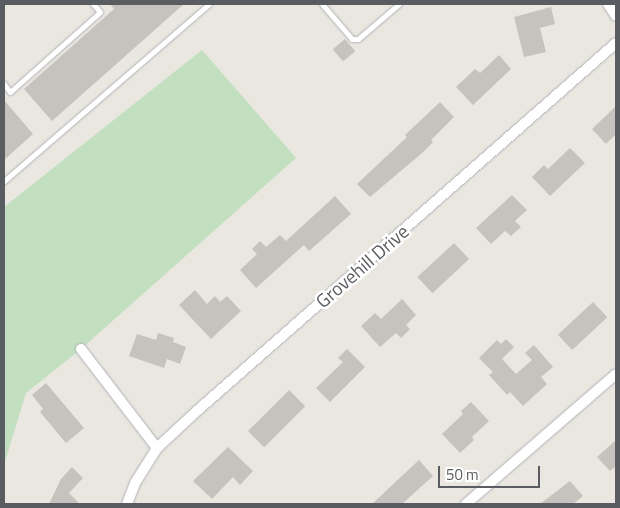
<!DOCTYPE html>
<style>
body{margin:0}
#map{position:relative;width:620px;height:508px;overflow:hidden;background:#eae7e1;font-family:"Titillium Web",sans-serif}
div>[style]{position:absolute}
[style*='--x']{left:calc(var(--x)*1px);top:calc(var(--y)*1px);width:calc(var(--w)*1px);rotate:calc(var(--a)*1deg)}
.green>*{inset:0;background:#c2dfc0}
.building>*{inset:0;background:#c6c2be;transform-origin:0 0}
.roads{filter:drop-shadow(0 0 1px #b1b3b7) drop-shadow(0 0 1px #b1b3b7)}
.service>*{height:5px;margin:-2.5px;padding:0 2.5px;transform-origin:2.5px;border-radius:2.5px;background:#fff}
.minor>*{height:10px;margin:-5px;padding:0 5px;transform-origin:5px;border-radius:5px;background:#fff}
span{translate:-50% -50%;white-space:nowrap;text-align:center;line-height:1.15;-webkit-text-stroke:5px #fff;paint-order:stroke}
.street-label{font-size:19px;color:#595c60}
.frame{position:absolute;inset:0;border:5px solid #595c60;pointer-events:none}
.scale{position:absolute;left:438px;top:466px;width:102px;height:22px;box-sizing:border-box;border:2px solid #595c60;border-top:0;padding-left:6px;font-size:15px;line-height:18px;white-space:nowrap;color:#595c60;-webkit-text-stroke:4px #fff;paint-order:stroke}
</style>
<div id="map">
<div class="green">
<i style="clip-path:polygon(202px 50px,296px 158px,81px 349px,26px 393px,4px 465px,4px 207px)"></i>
</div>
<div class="building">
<i style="clip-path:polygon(110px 4px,184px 4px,52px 121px,24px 89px,114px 9px)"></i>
<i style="clip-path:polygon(551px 7px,555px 24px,540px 28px,546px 52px,524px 57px,514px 17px)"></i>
<i style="left:345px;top:39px;width:16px;height:16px;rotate:50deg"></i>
<i style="clip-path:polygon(499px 55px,511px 69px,473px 105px,456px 87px,475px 69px,480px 73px)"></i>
<i style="clip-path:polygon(4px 100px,33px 134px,4px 160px)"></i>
<i style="clip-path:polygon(440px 102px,454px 117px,431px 140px,433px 142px,422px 153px,370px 197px,357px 184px,407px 137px,405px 135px)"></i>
<i style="clip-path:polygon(616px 106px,616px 134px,606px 144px,592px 129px)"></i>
<i style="clip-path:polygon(570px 148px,585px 163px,550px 196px,532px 177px,544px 165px,548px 169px)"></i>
<i style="clip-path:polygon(512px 195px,527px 210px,515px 221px,521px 227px,511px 236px,505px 231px,491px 244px,476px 228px)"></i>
<i style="clip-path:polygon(335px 196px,351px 214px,309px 251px,304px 245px,256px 288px,240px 270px,257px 254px,252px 249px,260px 241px,266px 247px,280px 235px,286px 241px)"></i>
<i style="left:454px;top:243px;width:22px;height:50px;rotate:47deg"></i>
<i style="clip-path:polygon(195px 290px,207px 304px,215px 296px,220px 302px,227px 296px,241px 311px,211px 339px,179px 305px)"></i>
<i style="clip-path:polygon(402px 299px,416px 315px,406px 325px,410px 329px,401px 338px,396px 333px,380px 347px,361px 326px,375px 313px,381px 319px)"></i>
<i style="left:593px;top:302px;width:21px;height:48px;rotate:47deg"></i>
<i style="clip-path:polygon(158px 333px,174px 338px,173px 342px,186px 347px,180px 364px,167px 359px,164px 368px,129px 356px,137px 334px,156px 340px)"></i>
<i style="clip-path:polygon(506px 339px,514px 347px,502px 359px,516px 374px,532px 360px,525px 353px,534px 345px,553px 367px,541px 377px,547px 384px,523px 406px,510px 392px,507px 395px,489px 375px,493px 372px,479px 358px,497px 340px,501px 344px)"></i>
<i style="clip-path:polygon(347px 349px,365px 367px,330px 402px,316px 388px,343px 362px,338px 358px)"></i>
<i style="clip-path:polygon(46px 383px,84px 428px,66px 443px,40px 412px,43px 409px,32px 395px)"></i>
<i style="left:289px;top:390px;width:23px;height:58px;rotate:45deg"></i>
<i style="clip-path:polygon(471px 402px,489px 421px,472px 437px,474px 440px,460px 453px,442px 434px,463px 414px,461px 411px)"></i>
<i style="clip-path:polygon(616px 440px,616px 466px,610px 471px,597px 457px)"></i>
<i style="clip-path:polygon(228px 447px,253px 471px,240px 485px,233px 477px,212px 499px,193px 481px)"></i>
<i style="clip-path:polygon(419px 460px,433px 476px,402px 504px,372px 504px)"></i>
<i style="clip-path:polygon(72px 467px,83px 478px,69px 493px,80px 504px,49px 504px,61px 479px)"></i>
<i style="clip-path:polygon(570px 481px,583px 496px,573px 504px,540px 504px)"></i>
</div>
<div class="roads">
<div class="service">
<i style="--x:322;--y:4;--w:46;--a:49.4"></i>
<i style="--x:352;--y:39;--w:6;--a:0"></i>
<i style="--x:358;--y:39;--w:54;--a:-40.5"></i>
<i style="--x:4;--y:84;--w:10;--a:53"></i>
<i style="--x:10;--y:92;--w:120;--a:-41.6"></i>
<i style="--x:100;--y:12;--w:11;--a:-131"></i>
<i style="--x:4;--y:181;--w:271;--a:-40.8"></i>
</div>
<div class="minor">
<i style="--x:608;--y:4;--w:14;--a:56"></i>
<i style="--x:81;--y:349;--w:125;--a:52.5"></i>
<i style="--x:127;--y:504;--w:22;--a:-69"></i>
<i style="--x:135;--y:483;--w:41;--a:-57.8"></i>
<i style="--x:157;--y:448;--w:56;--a:-42.8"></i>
<i style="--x:198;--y:410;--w:556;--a:-41.28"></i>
<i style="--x:466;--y:504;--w:198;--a:-40.9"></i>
</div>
</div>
<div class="street-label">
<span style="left:362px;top:266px;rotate:-41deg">Grovehill Drive</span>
</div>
<div class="frame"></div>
<div class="scale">50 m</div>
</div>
